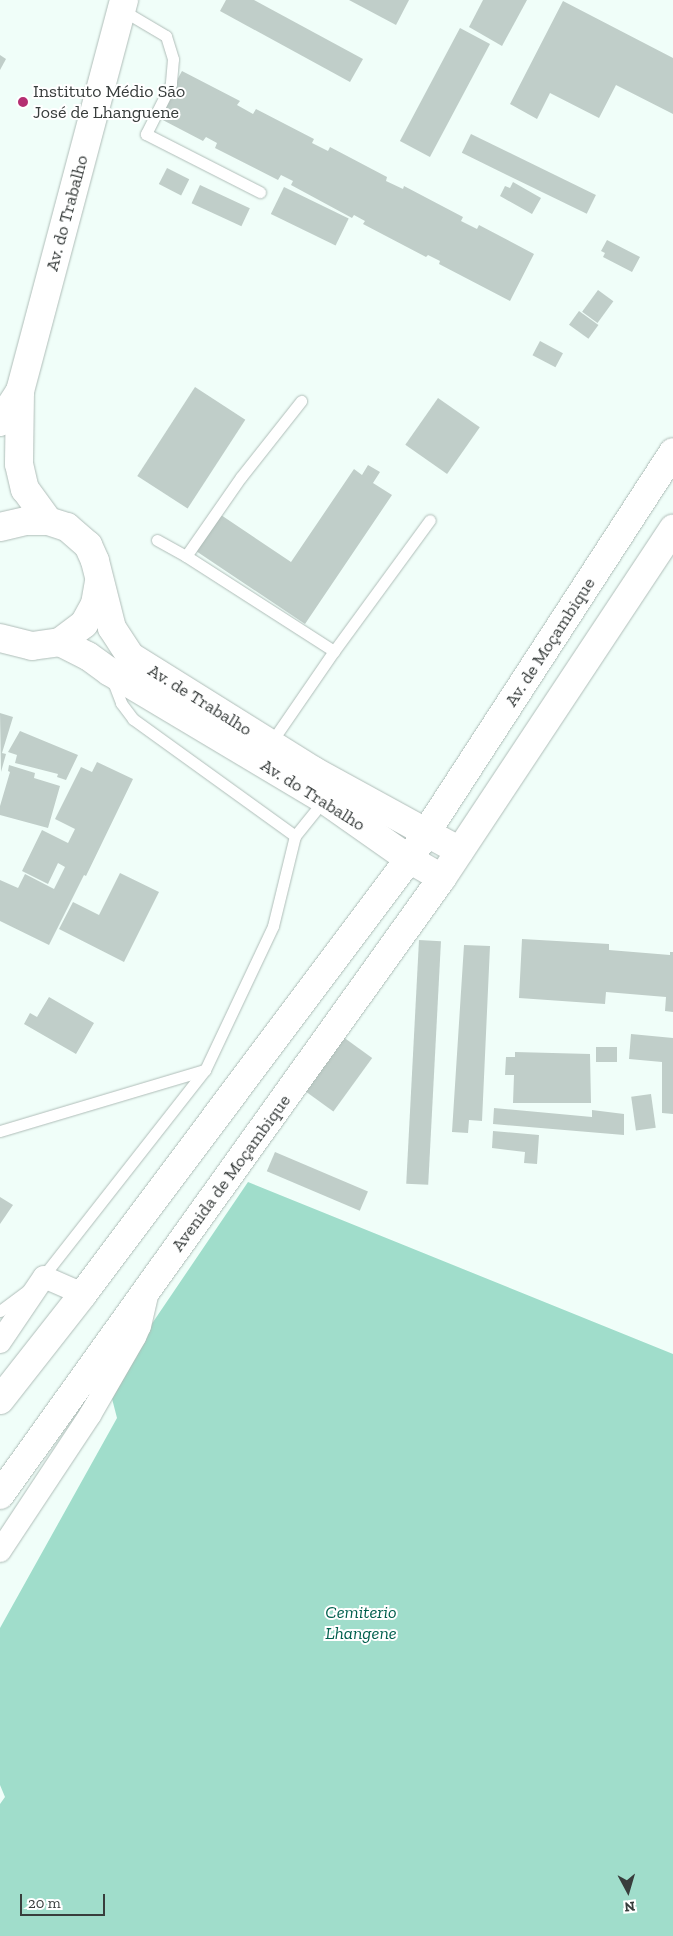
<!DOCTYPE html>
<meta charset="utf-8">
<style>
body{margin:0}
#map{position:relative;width:673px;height:1936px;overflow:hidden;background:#f0fef9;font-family:"Zilla Slab",serif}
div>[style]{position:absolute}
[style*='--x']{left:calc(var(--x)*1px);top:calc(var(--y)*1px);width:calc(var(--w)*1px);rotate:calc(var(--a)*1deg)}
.green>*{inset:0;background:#a0ddcb}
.building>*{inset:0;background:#c0cec9;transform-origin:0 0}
.roads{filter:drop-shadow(0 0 1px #afbdb8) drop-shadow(0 0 1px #afbdb8)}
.service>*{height:11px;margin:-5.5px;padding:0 5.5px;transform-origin:5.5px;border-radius:5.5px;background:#fff}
.minor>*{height:22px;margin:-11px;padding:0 11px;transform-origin:11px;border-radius:11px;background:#fff}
.secondary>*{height:28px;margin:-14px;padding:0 14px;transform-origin:14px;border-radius:14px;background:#fff}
.trunk>*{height:28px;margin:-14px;padding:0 14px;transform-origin:14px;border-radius:14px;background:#fff}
.dots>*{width:14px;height:14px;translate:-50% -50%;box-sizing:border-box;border:2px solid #fff;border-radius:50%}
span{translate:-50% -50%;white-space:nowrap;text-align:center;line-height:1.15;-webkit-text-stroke:4px #fff;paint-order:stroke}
.poi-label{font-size:18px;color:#383d3c}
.left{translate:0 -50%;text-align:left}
.street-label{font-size:18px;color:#383d3c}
.park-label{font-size:18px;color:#005f4d;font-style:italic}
.north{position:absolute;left:603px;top:1866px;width:50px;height:50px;-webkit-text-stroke:4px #fff;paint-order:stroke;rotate:174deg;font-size:14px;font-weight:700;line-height:20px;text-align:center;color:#383d3c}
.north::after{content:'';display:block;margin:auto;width:18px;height:22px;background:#383d3c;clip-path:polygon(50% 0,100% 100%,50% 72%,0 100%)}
.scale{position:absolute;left:20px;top:1894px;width:85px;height:22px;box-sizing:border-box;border:2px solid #383d3c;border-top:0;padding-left:6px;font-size:15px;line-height:18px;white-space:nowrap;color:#383d3c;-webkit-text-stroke:4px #fff;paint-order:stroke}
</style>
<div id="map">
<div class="green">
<i style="clip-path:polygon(248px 1182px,673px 1354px,673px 1936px,0 1936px,0 1804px,5px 1797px,0 1785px,0 1628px,117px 1418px,109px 1387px)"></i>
</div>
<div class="building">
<i style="clip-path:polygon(226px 0,254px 0,363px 59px,350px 82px,220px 11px)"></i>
<i style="clip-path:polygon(349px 0,409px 0,396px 25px)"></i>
<i style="clip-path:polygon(483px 0,527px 0,502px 46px,469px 27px)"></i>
<i style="clip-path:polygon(563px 1px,673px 58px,673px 114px,616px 85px,599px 118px,550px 93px,537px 119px,510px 104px)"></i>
<i style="left:460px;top:28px;width:34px;height:128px;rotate:28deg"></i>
<i style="clip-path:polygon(0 55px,6px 59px,0 70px)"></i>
<i style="clip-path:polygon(182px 71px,240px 101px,237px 105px,253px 114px,256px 109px,314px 139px,312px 143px,328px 151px,330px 147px,387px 177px,386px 181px,403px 189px,404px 186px,463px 217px,461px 221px,477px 229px,479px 225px,534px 254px,510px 301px,439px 264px,440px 261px,428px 255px,426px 257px,363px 224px,365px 221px,354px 215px,352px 218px,291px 185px,293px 181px,281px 175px,278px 180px,215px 148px,217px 143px,206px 137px,203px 141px,157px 117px)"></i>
<i style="left:471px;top:134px;width:139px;height:21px;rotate:26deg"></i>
<i style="left:167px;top:168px;width:25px;height:18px;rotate:27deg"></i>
<i style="clip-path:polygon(513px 182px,541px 198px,532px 214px,500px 196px,505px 186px,510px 188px)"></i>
<i style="left:200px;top:185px;width:55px;height:20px;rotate:25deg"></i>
<i style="left:284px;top:187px;width:72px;height:30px;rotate:26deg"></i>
<i style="clip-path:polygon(607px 240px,640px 257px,632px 272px,603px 257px,605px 253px,601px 251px)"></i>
<i style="left:598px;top:290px;width:19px;height:27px;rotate:36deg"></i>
<i style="left:579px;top:311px;width:24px;height:17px;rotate:36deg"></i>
<i style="left:540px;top:341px;width:26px;height:16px;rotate:28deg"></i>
<i style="left:195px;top:387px;width:60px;height:106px;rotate:33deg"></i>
<i style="left:438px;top:398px;width:51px;height:57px;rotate:35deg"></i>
<i style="clip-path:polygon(368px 465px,380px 472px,373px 483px,392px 495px,305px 624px,196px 551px,221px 515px,291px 562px,354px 469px,362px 475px)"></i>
<i style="clip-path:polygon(0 713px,13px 717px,2px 753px,6px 754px,1px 772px)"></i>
<i style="clip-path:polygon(20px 731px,78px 755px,66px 780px,57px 777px,58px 774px,15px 763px,17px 755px,8px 752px)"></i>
<i style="clip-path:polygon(97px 762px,133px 779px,86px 876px,84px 875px,49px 945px,0 921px,0 880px,18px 888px,25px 874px,54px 889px,65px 867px,58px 863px,48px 884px,22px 871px,42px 830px,68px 843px,75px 829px,55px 819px,81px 767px,92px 772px)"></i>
<i style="clip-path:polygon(9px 765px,35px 773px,34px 778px,60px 786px,48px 828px,0 815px,0 806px,10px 772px,8px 771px)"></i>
<i style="clip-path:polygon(120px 873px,159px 892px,124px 962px,59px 929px,73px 902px,99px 915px)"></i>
<i style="clip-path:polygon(522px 939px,609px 944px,609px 950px,670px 955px,670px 952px,673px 952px,673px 1012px,665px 1011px,666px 997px,606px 992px,605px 1004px,519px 998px)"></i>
<i style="left:419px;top:940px;width:22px;height:244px;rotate:3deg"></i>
<i style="clip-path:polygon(464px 945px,490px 946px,482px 1121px,469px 1120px,468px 1133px,452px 1132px)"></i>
<i style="clip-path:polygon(49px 997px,94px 1023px,76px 1054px,24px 1024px,30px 1013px,37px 1017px)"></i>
<i style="left:339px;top:1034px;width:41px;height:66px;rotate:36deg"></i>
<i style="clip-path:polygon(631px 1034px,673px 1038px,673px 1114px,662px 1113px,662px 1062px,629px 1059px)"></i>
<i style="left:596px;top:1047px;width:21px;height:15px"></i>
<i style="clip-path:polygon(515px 1052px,590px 1054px,591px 1103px,513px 1103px,514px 1075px,505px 1075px,506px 1057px,515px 1057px)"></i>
<i style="left:651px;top:1094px;width:34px;height:20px;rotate:82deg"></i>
<i style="clip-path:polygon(494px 1108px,592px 1117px,592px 1110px,624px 1114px,624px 1135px,493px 1124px)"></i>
<i style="clip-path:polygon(493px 1131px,539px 1135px,537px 1164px,524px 1163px,525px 1152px,492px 1148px)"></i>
<i style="left:275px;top:1152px;width:101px;height:21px;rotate:23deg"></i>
<i style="clip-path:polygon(0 1197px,13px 1205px,0 1224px)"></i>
</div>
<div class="roads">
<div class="service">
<i style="--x:122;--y:10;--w:51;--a:30.6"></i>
<i style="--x:166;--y:36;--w:24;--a:73"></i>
<i style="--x:173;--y:59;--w:25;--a:95"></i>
<i style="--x:171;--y:84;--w:56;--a:116.6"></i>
<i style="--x:146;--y:134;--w:128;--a:27"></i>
<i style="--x:157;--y:540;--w:33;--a:29"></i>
<i style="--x:186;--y:556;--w:176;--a:32.7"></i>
<i style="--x:186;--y:556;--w:96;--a:-55.2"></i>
<i style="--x:241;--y:477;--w:97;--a:-51.7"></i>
<i style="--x:112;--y:679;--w:26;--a:69"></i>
<i style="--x:121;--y:703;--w:20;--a:53"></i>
<i style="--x:133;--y:719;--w:200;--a:35.8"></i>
<i style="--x:270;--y:744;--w:113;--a:-55.5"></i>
<i style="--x:334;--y:651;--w:162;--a:-53.8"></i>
<i style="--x:0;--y:1131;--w:214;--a:-16.6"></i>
<i style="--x:41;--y:1279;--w:266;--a:-51.9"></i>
<i style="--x:205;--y:1070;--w:159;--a:-64.7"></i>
<i style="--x:273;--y:926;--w:93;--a:-76.3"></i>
<i style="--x:295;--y:836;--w:46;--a:-51.1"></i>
<i style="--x:0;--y:1311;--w:34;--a:-37"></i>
</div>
<div class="minor">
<i style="--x:0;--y:1342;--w:78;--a:-55.9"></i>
<i style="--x:44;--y:1277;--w:43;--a:23.6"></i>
<i style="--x:0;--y:1551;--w:163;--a:-56.5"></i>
<i style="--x:90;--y:1415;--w:90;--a:-60"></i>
<i style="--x:135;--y:1337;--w:12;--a:-66"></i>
<i style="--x:140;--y:1326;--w:36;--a:-77"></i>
</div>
<div class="secondary">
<i style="--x:20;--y:391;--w:73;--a:90.8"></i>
<i style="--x:19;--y:464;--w:26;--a:77"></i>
<i style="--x:25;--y:489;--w:39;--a:54"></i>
<i style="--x:0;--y:422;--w:37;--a:-57"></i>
<i style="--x:20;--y:391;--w:405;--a:-75.1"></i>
<i style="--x:0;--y:527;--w:28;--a:-13"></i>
<i style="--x:27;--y:521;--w:21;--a:0"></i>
<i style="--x:48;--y:521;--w:20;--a:18"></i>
<i style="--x:67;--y:527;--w:28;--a:41"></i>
<i style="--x:88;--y:545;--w:17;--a:66"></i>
<i style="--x:95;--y:561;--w:69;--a:75.8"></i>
<i style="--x:112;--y:628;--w:33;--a:57"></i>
<i style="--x:130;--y:656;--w:217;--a:32"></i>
<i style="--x:314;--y:771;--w:166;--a:28.7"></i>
<i style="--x:0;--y:638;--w:33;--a:14"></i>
<i style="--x:32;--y:646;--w:28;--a:-8"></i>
<i style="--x:60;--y:642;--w:30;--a:-37"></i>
<i style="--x:84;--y:624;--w:23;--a:-61"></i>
<i style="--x:95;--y:604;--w:23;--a:-80"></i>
<i style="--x:60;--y:642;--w:31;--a:27"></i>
<i style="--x:88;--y:656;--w:27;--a:36"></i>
<i style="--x:110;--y:672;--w:250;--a:30.8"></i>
<i style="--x:325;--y:800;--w:103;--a:35.1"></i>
<i style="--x:409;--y:859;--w:38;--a:30"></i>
</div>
<div class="trunk">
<i style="--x:0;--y:1400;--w:135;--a:-51.9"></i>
<i style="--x:83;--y:1294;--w:544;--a:-53.15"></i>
<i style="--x:409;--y:859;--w:485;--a:-57"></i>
<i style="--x:0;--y:1495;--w:759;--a:-54.38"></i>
<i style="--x:442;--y:878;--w:419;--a:-56.5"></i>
</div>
</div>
<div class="dots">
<i style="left:23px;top:102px;background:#b52f72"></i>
</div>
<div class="poi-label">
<span class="left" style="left:33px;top:102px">Instituto Médio São<br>José de Lhanguene</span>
</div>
<div class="street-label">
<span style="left:67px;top:213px;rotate:-75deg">Av. do Trabalho</span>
<span style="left:550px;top:642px;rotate:-57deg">Av. de Moçambique</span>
<span style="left:200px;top:700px;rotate:32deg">Av. de Trabalho</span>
<span style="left:313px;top:795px;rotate:32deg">Av. do Trabalho</span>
<span style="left:231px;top:1173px;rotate:-54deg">Avenida de Moçambique</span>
</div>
<div class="park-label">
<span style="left:361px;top:1623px">Cemiterio<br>Lhangene</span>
</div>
<div class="north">N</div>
<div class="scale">20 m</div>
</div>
